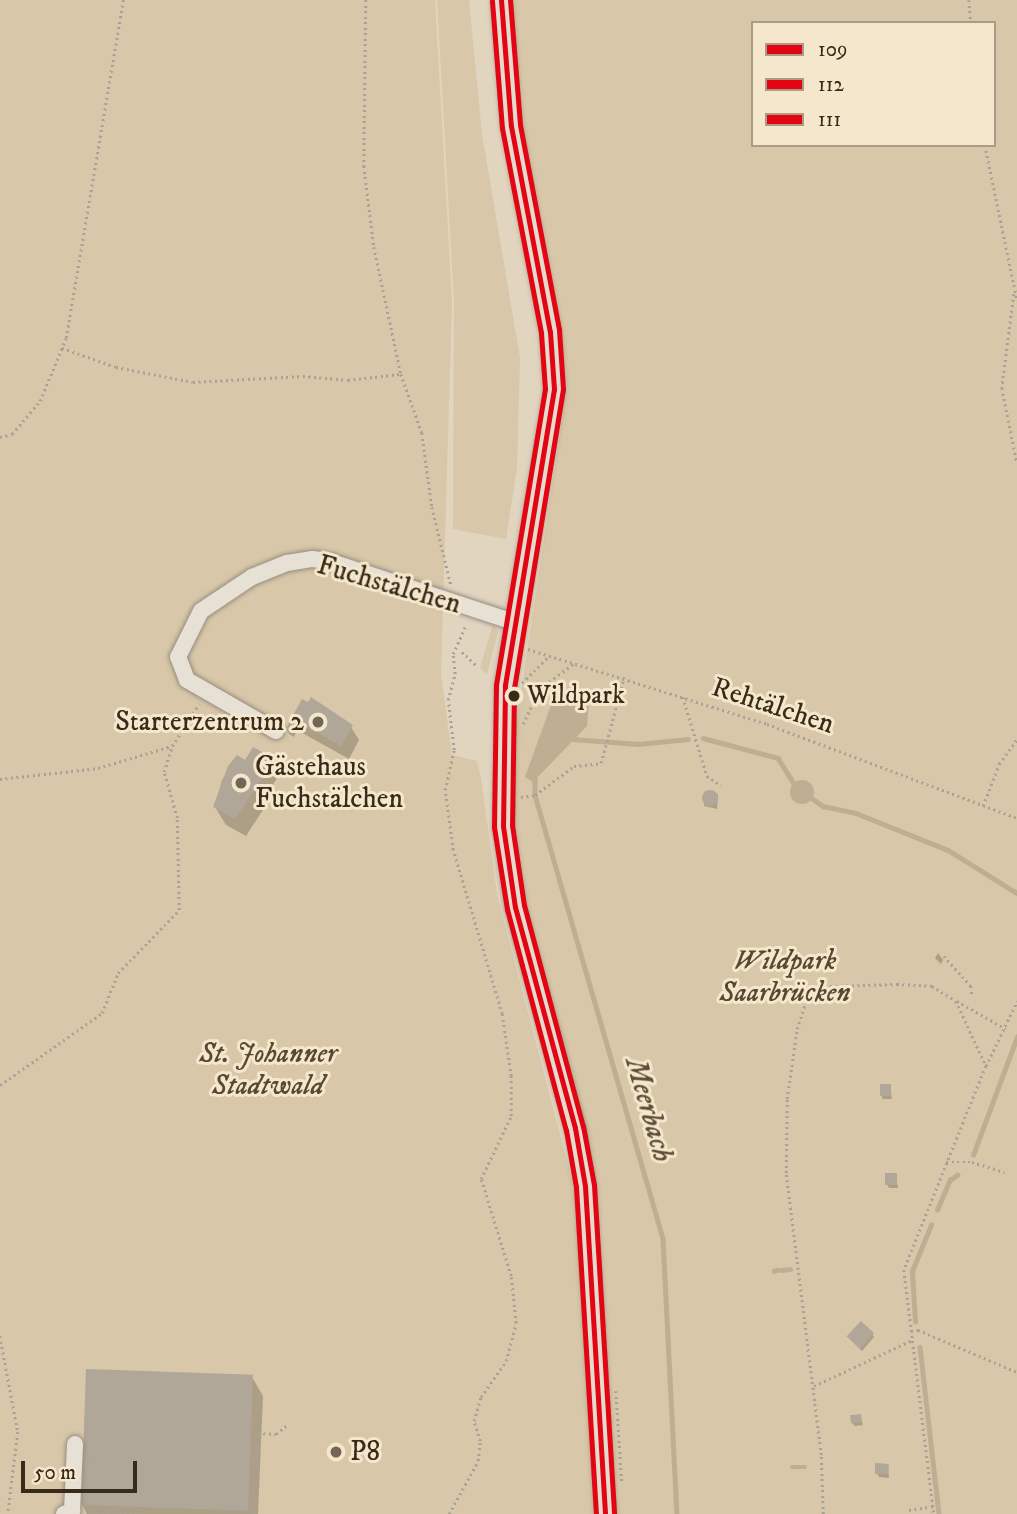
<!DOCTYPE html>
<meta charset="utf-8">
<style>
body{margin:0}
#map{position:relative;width:1017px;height:1514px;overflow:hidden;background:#e1d5bf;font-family:"IM FELL DW Pica",serif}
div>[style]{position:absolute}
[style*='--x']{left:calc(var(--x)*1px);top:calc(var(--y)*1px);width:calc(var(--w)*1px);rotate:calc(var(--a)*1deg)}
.green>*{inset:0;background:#d8c7a8}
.water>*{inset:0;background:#bfae91}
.round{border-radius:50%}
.shadow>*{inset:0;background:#0003}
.stream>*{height:4.5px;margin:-2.25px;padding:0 2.25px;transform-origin:2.25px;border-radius:2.25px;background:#bfae91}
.building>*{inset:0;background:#b0a798;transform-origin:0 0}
.path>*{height:2.5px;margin-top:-1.25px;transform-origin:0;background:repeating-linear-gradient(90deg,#a7a298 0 2px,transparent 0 5.5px)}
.roads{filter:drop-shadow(0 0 2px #978e80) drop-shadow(0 0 2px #978e80)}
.minor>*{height:16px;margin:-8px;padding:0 8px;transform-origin:8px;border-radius:8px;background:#e7e1d5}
.major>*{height:19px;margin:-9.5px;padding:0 9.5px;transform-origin:9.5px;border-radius:9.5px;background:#e3dcce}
.bus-1>*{height:5px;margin:-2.5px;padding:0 2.5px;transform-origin:2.5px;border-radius:2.5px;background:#e30513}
.bus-2>*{height:5px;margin:-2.5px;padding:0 2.5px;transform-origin:2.5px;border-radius:2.5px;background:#e30513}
.bus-3>*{height:5px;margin:-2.5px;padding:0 2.5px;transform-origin:2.5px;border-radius:2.5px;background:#e30513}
.dots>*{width:19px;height:19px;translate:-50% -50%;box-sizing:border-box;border:4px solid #f5e7cc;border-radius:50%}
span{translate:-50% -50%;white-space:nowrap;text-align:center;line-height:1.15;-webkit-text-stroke:6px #f5e7cc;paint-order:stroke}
.bus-label{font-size:26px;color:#382b1a}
.left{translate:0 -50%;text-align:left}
.street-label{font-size:28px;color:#382b1a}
.poi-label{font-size:28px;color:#382b1a}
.right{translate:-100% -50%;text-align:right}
.park-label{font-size:28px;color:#574833;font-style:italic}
.water-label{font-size:30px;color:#5c4e38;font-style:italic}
.legend{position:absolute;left:751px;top:21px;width:245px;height:126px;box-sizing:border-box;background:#f5e7cc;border:2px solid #a99c85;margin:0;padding:9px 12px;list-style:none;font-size:21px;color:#382b1a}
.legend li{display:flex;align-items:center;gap:14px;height:35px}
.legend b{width:35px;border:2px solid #a99c85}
.scale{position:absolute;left:21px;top:1461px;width:116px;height:32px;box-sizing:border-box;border:4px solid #382b1a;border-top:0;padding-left:9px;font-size:21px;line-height:24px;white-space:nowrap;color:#382b1a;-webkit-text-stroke:5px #f5e7cc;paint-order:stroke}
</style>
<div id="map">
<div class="green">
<i style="clip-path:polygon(0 0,435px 0,452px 302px,441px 674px,452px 755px,477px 761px,481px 778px,497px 895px,574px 1188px,595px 1514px,0 1514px)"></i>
<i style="clip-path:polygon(437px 0,469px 0,482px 134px,520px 358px,517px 468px,506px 539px,453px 529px,454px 302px)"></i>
<i style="clip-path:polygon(evenodd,513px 0,1017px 0,1017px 1514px,616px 1514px,595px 1184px,584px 1124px,524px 905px,513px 828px,511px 758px,567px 387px,523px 125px,513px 0,753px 23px,994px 23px,994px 145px,753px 145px,753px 23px)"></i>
<i style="clip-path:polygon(493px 624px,498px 632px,487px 674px,480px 668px)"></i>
</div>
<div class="water">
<i style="clip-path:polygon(579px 691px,589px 701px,587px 726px,533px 782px,525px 777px,551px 705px,564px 692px)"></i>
<i class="round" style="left:790px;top:780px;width:24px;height:24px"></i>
</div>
<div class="shadow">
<i style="clip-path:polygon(309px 705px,351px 727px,359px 740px,349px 759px,297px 730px,294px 737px,289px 734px,287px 730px)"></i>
<i style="clip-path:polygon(237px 758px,246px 762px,268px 758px,278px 776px,269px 792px,272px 796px,246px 836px,226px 825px,215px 807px,222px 780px)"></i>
<i style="clip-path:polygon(705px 791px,718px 794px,717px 809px,704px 806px)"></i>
<i style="clip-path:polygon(938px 953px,943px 960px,941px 964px,935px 958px)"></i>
<i style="clip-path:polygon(890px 1085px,892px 1099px,883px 1099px,881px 1095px)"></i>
<i style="clip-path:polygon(896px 1175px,898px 1188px,889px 1188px,887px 1184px)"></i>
<i style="clip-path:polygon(872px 1334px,874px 1337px,862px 1351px,851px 1340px)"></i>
<i style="clip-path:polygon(252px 1377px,263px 1396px,258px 1514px,87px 1514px,82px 1504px)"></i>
<i style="clip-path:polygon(860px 1416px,863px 1425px,855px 1426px,852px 1423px)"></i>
<i style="clip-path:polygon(888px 1466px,889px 1478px,879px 1477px,877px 1473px)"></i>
</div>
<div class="stream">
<i style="--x:703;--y:738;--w:78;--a:14.9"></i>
<i style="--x:778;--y:758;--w:32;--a:58"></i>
<i style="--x:573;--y:739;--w:65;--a:4.4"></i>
<i style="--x:638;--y:744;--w:50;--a:-5.7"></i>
<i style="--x:535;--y:778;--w:17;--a:90"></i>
<i style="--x:535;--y:795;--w:462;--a:73.9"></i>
<i style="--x:663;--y:1239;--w:275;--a:87.1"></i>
<i style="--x:810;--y:797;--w:16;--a:35"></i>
<i style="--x:823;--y:806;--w:34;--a:12"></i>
<i style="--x:856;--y:813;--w:99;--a:21.9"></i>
<i style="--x:948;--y:850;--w:81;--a:31.9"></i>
<i style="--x:973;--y:1155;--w:126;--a:-69.6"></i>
<i style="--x:937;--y:1210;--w:33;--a:-67"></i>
<i style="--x:950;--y:1180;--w:9;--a:-36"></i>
<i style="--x:781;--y:1270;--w:9;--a:-6"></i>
<i style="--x:774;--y:1271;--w:3;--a:-18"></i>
<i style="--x:915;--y:1322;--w:51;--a:-93.4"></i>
<i style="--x:912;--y:1271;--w:50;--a:-67.6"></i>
<i style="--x:920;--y:1347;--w:168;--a:83.5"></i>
<i style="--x:792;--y:1467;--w:13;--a:0"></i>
</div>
<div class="building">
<i style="clip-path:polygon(311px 697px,353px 725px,341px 746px,298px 722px,292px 734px,285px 730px,302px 699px,308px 702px)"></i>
<i style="clip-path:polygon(253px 747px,269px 756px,259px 775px,263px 777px,235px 819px,213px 807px,228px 766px,237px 755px,245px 760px)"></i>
<i class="round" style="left:702px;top:790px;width:16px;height:16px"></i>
<i style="left:880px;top:1084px;width:11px;height:12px"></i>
<i style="left:885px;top:1173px;width:12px;height:12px"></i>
<i style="left:861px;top:1321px;width:18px;height:21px;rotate:43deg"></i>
<i style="left:86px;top:1369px;width:167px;height:136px;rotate:2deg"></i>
<i style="left:861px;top:1414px;width:8px;height:11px;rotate:83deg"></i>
<i style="clip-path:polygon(875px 1463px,889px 1464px,888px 1474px,875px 1474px)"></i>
</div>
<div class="path">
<i style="--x:366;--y:0;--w:166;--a:90.7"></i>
<i style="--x:364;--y:166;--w:82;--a:83"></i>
<i style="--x:374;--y:247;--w:130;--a:78"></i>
<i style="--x:401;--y:374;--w:63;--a:70.4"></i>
<i style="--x:422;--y:433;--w:75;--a:82.3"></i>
<i style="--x:432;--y:507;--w:80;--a:76.3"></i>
<i style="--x:969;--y:0;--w:23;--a:85"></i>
<i style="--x:985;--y:145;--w:157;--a:78.3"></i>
<i style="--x:1014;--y:294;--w:95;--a:97.3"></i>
<i style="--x:1002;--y:388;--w:76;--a:78.7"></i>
<i style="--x:62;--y:348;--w:57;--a:19.4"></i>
<i style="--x:116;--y:367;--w:78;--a:11"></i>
<i style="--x:193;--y:382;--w:110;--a:-3.1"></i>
<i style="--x:303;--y:376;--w:45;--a:5.1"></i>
<i style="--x:348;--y:380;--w:52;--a:-6.6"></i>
<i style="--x:0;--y:437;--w:12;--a:-14"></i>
<i style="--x:12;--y:434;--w:43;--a:-49.7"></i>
<i style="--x:40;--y:401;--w:68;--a:-67.6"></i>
<i style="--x:66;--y:338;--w:343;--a:-80.4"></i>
<i style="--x:528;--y:649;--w:250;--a:17.4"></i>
<i style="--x:767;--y:724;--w:267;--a:20.6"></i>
<i style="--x:462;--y:652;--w:21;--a:43"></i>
<i style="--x:522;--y:683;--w:38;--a:-45"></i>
<i style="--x:683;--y:697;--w:83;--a:73.1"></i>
<i style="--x:707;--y:776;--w:17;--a:33"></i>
<i style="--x:523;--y:724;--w:40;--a:-65"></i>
<i style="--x:540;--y:688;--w:44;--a:-35.8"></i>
<i style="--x:0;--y:779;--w:99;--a:-6.4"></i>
<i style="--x:98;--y:768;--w:77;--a:-16.6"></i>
<i style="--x:521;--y:797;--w:14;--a:-8"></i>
<i style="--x:535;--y:795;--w:49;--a:-36.6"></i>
<i style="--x:574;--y:766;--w:27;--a:-6"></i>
<i style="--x:601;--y:763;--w:89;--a:-75"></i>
<i style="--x:983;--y:806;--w:45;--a:-69.1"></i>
<i style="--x:999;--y:764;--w:31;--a:-54"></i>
<i style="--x:944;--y:956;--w:40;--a:48"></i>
<i style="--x:971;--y:986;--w:9;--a:84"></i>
<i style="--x:957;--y:1001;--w:56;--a:29.7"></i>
<i style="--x:986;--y:1066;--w:72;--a:-64.5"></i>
<i style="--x:0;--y:1085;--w:125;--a:-35.2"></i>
<i style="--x:102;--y:1013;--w:43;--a:-68.2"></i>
<i style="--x:118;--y:973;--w:88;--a:-45.9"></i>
<i style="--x:179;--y:910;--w:92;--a:-91.2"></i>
<i style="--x:177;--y:818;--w:48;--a:-105.8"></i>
<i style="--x:164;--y:772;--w:27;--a:-73"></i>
<i style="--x:172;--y:746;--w:50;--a:-57.3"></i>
<i style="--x:946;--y:1162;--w:26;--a:0"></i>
<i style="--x:972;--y:1162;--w:34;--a:17"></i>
<i style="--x:911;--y:1331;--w:7;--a:-8"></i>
<i style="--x:918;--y:1330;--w:108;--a:23"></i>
<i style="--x:0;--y:1336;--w:98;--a:79.4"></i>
<i style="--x:18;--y:1432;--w:83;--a:97"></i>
<i style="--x:814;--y:1386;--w:108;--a:-25.1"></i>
<i style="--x:616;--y:1391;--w:92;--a:86.3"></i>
<i style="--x:909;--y:1510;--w:24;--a:-9"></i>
<i style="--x:86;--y:1511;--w:59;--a:2.9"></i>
<i style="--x:254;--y:1514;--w:81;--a:-87.2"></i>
<i style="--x:258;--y:1433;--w:18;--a:3"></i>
<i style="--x:276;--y:1434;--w:14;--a:-39"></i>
<i style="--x:449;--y:1514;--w:60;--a:-61.3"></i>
<i style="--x:478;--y:1461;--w:20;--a:-84"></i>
<i style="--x:480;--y:1441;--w:21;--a:-107"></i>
<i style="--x:474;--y:1421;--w:25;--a:-74"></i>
<i style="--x:481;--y:1397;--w:44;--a:-55.2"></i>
<i style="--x:506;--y:1361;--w:39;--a:-75"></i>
<i style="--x:516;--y:1323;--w:47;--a:-96.1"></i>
<i style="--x:511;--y:1276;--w:102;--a:-107.2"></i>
<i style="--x:481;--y:1179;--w:70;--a:-64.5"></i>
<i style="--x:511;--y:1116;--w:40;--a:-90"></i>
<i style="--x:511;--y:1076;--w:63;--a:-98.3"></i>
<i style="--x:502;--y:1014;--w:171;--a:-106.6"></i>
<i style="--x:453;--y:850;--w:61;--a:-97.6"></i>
<i style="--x:445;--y:790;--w:41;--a:-77.3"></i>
<i style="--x:454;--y:750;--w:50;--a:-96.8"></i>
<i style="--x:448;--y:700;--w:27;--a:-75"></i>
<i style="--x:455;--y:674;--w:20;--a:-96"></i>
<i style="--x:453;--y:654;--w:32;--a:-66"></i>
<i style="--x:823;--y:1514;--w:59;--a:-91.9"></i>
<i style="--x:821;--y:1455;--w:284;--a:-97.1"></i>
<i style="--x:786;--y:1173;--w:74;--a:-89.2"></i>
<i style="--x:787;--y:1099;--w:71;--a:-81.9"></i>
<i style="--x:797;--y:1029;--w:29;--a:-72"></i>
<i style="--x:806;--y:1001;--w:28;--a:-32"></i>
<i style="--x:830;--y:986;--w:67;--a:-1.7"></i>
<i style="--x:897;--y:984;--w:35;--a:3"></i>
<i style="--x:932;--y:986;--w:28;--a:32"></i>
<i style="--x:956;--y:1001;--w:72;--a:65.2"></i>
<i style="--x:986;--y:1066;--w:220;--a:111.9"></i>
<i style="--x:904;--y:1270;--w:246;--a:83"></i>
</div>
<div class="roads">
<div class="minor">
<i style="--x:276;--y:731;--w:103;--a:-150.2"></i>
<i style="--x:187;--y:680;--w:25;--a:-111"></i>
<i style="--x:178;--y:657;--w:51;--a:-63.4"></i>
<i style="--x:201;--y:611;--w:61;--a:-33.7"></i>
<i style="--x:252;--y:577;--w:38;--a:-22"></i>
<i style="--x:287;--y:563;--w:26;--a:-9"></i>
<i style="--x:313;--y:559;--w:19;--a:9"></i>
<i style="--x:332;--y:562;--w:194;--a:18.3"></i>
<i style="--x:64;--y:1514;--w:9;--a:-21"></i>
<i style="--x:72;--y:1511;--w:67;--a:-87.4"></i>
</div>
<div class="major">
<i style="--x:501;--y:0;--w:126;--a:85.5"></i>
<i style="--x:511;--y:126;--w:210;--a:79.3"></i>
<i style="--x:550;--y:332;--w:57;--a:86"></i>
<i style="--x:554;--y:389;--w:301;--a:99.4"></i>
<i style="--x:505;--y:686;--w:140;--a:90.8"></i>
<i style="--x:503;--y:826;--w:82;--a:81.6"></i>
<i style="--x:515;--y:907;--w:229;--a:74.8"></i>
<i style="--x:575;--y:1128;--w:59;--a:80.2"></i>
<i style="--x:585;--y:1186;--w:329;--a:86.5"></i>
</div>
</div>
<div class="bus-1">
<i style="--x:501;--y:0;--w:126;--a:85.5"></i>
<i style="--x:511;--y:126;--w:210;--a:79.3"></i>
<i style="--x:550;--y:332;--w:57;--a:86"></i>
<i style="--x:554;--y:389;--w:301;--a:99.4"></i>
<i style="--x:505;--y:686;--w:140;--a:90.8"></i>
<i style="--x:503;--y:826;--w:82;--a:81.6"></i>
<i style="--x:515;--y:907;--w:229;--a:74.8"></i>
<i style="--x:575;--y:1128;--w:59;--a:80.2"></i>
<i style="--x:585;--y:1186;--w:329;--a:86.5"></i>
</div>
<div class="bus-2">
<i style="--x:492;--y:1;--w:127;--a:85.5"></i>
<i style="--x:502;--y:128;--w:209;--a:79.2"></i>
<i style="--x:541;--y:333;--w:56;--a:85.9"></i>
<i style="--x:545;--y:389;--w:300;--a:99.4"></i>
<i style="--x:496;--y:685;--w:142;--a:90.8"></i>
<i style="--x:494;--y:827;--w:83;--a:81"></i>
<i style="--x:507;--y:909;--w:229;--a:75.1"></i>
<i style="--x:566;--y:1130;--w:58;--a:80"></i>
<i style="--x:576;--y:1187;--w:328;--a:86.5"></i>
</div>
<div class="bus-3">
<i style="--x:510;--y:0;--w:125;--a:85.4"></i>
<i style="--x:520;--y:125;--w:209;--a:79.2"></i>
<i style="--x:559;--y:330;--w:59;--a:86.1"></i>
<i style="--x:563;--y:389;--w:302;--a:99.3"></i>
<i style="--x:514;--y:687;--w:138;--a:90.8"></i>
<i style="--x:512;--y:825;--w:81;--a:81.5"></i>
<i style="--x:524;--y:905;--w:229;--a:75.1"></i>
<i style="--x:583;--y:1126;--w:60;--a:79.4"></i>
<i style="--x:594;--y:1185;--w:329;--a:86.5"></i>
</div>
<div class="dots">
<i style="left:514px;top:696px;background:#382b1a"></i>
<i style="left:318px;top:722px;background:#736654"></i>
<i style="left:241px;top:783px;background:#736654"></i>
<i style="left:336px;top:1452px;background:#736654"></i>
</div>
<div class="bus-label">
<span class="left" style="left:527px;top:696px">Wildpark</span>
</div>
<div class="street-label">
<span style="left:389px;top:585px;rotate:16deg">Fuchstälchen</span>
<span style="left:773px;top:706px;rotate:18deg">Rehtälchen</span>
</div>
<div class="poi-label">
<span class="right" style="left:304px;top:722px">Starterzentrum 2</span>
<span class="left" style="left:255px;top:783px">Gästehaus<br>Fuchstälchen</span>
<span class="left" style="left:350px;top:1452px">P8</span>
</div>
<div class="park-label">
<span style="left:785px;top:977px">Wildpark<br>Saarbrücken</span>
<span style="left:268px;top:1070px">St. Johanner<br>Stadtwald</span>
</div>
<div class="water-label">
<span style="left:648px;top:1110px;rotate:74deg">Meerbach</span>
</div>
<ul class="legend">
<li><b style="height:9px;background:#e30513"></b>109</li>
<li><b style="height:9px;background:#e30513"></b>112</li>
<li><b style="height:9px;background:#e30513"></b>111</li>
</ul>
<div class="scale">50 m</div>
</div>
